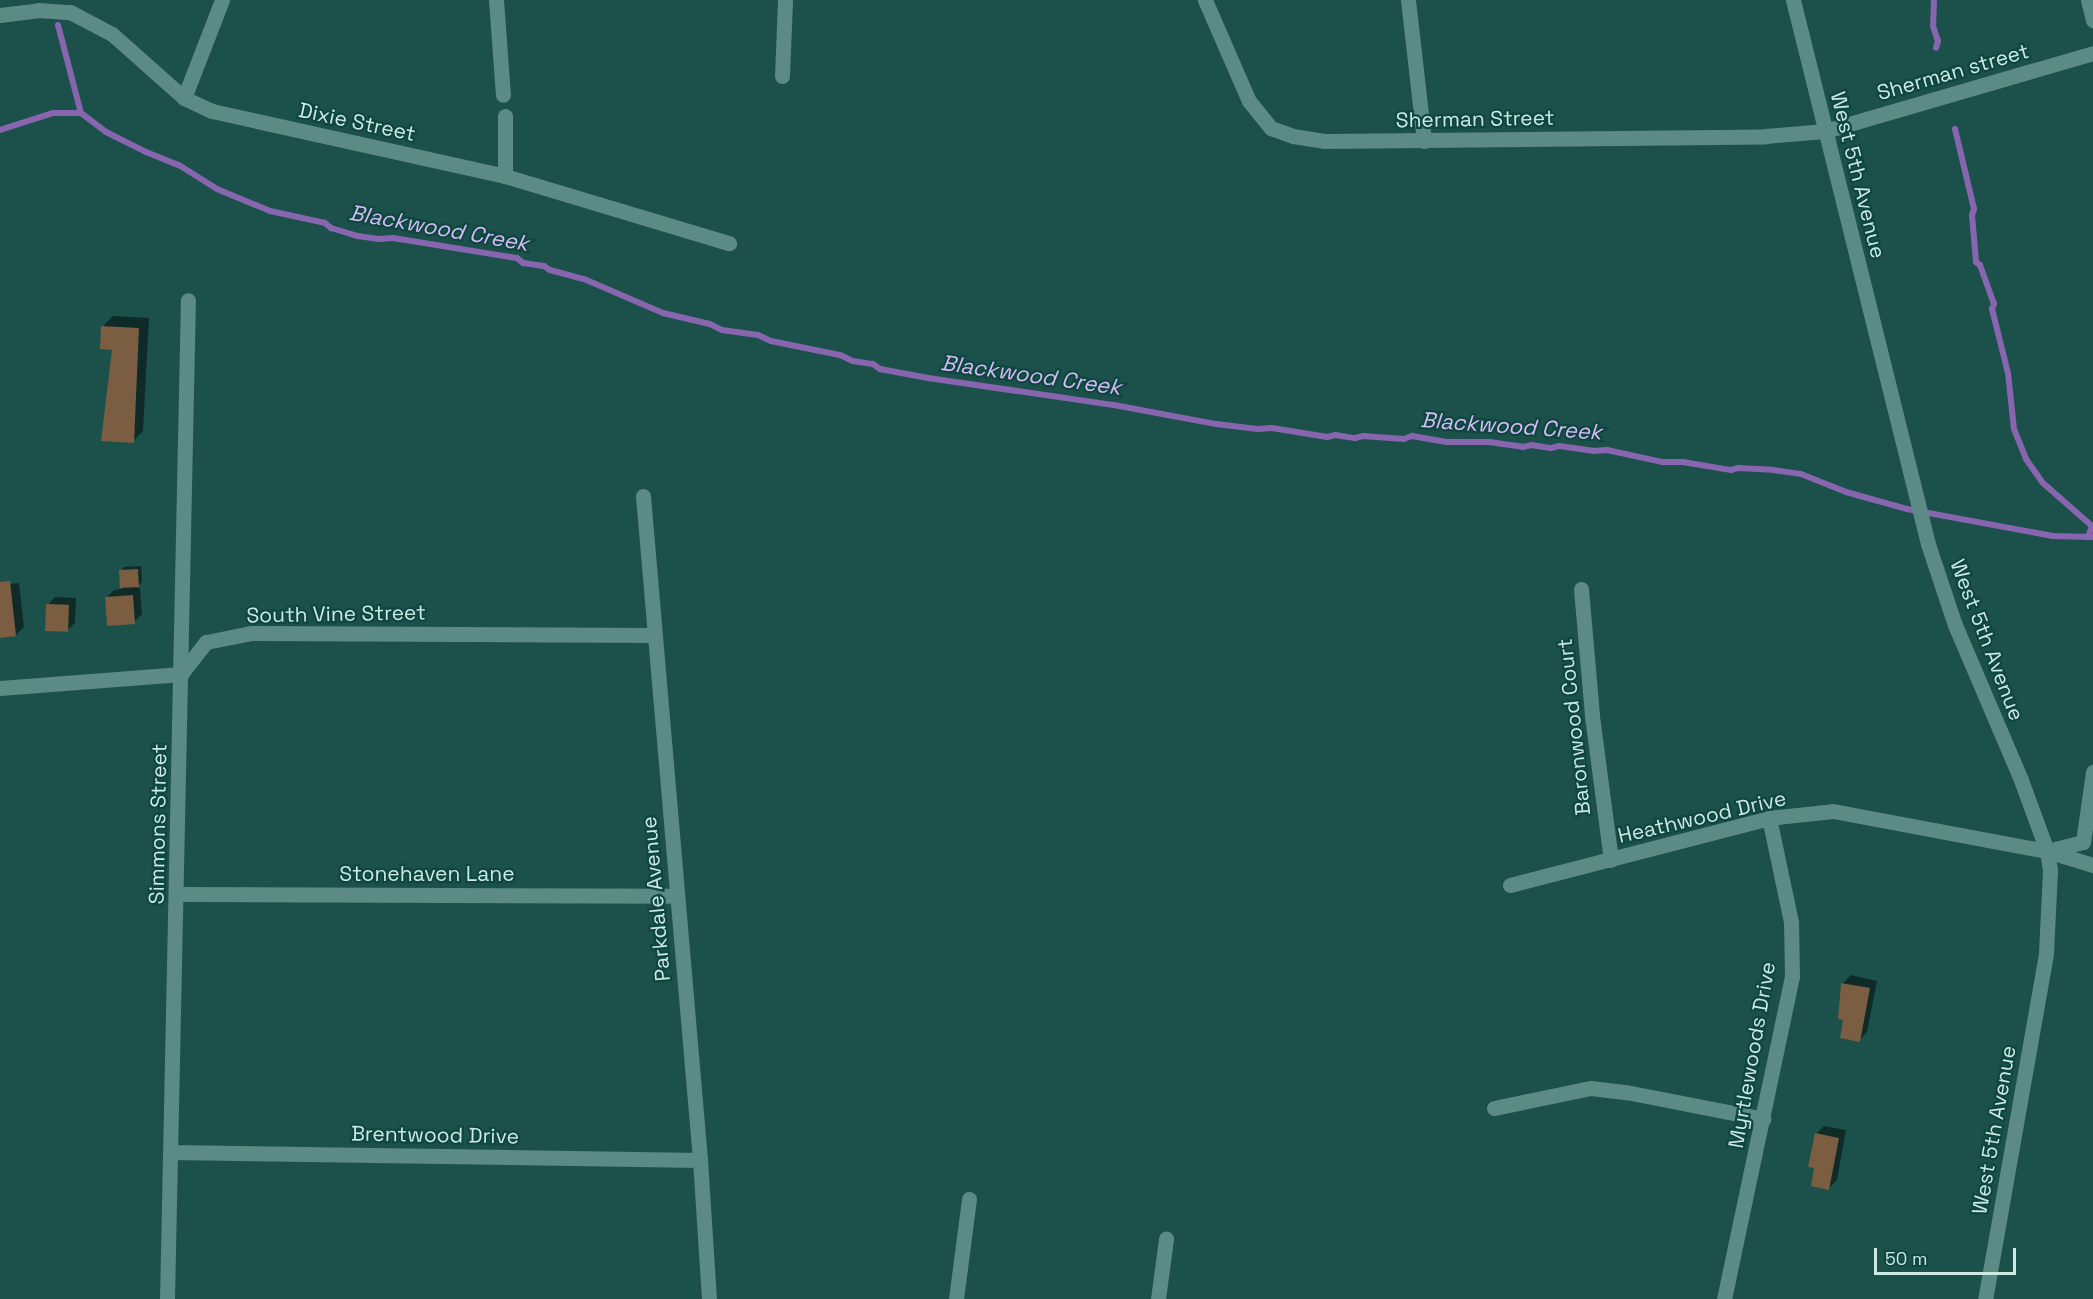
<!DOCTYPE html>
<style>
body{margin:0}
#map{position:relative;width:2093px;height:1299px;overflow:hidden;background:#1c514b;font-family:"Space Grotesk",sans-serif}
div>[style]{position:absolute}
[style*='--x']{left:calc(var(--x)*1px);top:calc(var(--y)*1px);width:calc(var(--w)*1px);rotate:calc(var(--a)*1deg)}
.shadow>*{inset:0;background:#0007}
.stream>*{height:6px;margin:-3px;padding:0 3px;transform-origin:3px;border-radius:3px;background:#8866af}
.building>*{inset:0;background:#7b5d41;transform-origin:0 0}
.minor>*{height:15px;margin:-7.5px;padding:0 7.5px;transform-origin:7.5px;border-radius:7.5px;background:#5c8a84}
span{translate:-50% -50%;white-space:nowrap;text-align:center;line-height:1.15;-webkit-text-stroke:4.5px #0e4640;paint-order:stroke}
.street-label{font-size:21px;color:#cee8e4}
.water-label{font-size:22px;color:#d5baf6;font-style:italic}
.scale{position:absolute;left:1874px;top:1248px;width:142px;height:27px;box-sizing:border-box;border:3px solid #cee8e4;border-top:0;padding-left:8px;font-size:18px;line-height:21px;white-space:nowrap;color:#cee8e4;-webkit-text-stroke:4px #0e4640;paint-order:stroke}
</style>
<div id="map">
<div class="shadow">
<i style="clip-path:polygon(113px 316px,149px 318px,143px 431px,133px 441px,114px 349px,103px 326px)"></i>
<i style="clip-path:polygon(141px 566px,142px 582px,136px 588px,140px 588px,142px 614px,134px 622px,106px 598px,114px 590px,122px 589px,121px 571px,124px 567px)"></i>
<i style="clip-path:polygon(19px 583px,24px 627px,16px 635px,0 636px,0 588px,4px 585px)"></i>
<i style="clip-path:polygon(55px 597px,76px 598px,75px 623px,67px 630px,48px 605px)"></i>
<i style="clip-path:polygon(1851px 975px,1877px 981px,1867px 1032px,1859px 1040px,1845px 1019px,1839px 1018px,1843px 983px)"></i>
<i style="clip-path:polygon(1824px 1126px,1846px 1130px,1837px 1180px,1829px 1188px,1816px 1167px,1816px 1134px)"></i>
</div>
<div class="stream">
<i style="--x:1934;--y:0;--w:26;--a:92"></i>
<i style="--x:1933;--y:26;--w:16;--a:72"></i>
<i style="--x:1938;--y:41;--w:7;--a:106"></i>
<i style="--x:58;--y:25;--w:91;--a:75.4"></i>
<i style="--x:1955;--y:129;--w:82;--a:76.6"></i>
<i style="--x:1974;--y:209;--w:6;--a:108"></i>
<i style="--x:1972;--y:215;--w:47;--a:85.1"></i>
<i style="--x:1976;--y:262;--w:5;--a:37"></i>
<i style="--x:1980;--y:265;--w:41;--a:70.3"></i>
<i style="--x:1994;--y:304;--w:5;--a:112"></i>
<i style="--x:1992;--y:309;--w:66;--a:76"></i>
<i style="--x:2008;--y:373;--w:56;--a:83.9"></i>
<i style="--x:2014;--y:429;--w:32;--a:68"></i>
<i style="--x:2026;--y:459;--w:29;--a:55"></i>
<i style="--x:2043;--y:483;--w:65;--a:41.3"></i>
<i style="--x:2092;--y:526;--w:12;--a:110"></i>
<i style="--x:0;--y:130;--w:56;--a:-17.8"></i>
<i style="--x:53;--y:113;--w:28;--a:0"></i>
<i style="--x:81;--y:113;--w:31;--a:37"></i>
<i style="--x:106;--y:132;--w:45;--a:26.6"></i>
<i style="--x:146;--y:152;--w:35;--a:22"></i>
<i style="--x:179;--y:165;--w:45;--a:32.3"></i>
<i style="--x:217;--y:189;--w:57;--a:22.5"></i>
<i style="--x:270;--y:211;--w:56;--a:12.3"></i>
<i style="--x:325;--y:223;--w:8;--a:40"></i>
<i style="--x:331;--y:228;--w:28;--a:17"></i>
<i style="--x:358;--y:236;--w:21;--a:8"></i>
<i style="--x:379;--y:239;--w:14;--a:-4"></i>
<i style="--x:393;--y:238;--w:126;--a:9.2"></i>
<i style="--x:517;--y:258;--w:8;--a:40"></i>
<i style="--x:523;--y:263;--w:21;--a:8"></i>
<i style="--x:544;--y:266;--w:7;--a:34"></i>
<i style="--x:550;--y:270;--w:35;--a:15"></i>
<i style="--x:584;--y:279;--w:86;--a:23.3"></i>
<i style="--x:663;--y:313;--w:48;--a:13.2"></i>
<i style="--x:710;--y:324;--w:13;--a:27"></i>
<i style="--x:722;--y:330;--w:36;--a:8"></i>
<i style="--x:758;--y:335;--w:14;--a:25"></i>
<i style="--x:771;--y:341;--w:70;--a:11.5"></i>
<i style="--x:840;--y:355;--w:14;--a:25"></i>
<i style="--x:853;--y:361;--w:20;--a:9"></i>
<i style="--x:873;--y:364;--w:9;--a:36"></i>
<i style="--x:880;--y:369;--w:49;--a:10.6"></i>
<i style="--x:928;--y:378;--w:188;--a:8.3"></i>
<i style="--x:1114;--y:405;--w:104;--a:10.6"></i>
<i style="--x:1216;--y:424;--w:42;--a:6.8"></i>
<i style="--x:1258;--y:429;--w:14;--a:-4"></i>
<i style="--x:1272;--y:428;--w:56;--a:9.3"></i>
<i style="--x:1327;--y:437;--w:8;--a:-14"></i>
<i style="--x:1335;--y:435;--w:20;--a:9"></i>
<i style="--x:1355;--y:438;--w:8;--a:-14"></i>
<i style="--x:1363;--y:436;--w:41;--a:4.2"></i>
<i style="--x:1404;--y:439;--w:9;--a:-21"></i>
<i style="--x:1412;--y:436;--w:35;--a:10"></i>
<i style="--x:1446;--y:442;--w:43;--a:0"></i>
<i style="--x:1489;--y:442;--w:34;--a:8"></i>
<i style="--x:1523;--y:447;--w:8;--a:-14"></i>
<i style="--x:1531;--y:445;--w:20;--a:9"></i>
<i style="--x:1551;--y:448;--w:8;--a:-14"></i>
<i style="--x:1559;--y:446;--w:34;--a:8"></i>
<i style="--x:1593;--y:451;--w:14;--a:-4"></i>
<i style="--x:1607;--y:450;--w:56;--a:12.3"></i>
<i style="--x:1662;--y:462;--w:21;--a:0"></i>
<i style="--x:1683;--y:462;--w:49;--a:9.5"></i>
<i style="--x:1731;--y:470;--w:7;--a:-16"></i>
<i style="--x:1738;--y:468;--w:35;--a:3"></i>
<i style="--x:1773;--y:470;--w:28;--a:8"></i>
<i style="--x:1801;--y:474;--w:48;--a:21.8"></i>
<i style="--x:1846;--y:492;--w:63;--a:15.6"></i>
<i style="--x:1907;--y:509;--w:147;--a:10.5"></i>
<i style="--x:2052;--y:536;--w:41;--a:1.4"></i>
</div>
<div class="building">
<i style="clip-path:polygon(101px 326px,139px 328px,134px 443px,101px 441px,112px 350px,100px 349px)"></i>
<i style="left:138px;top:569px;width:18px;height:19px;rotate:87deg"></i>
<i style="clip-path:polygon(10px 581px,16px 636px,0 638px,0 582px)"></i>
<i style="left:133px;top:595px;width:29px;height:28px;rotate:86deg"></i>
<i style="left:46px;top:604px;width:23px;height:27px;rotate:2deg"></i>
<i style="clip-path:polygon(1841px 983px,1870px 988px,1860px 1042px,1840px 1038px,1843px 1020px,1838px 1019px)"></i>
<i style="clip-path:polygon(1815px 1133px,1839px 1138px,1829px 1190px,1811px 1186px,1814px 1168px,1808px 1167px)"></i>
</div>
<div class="minor">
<i style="--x:496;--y:0;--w:95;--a:85.8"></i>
<i style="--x:1205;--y:0;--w:110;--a:66.5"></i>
<i style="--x:1249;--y:101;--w:35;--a:51"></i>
<i style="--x:1271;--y:128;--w:23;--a:20"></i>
<i style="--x:1293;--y:136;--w:31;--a:9"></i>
<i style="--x:1324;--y:141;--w:441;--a:-0.6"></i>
<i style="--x:1765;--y:136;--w:60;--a:-4.8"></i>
<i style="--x:1825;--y:131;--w:279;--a:-16.2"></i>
<i style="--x:1408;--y:0;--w:142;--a:83.5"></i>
<i style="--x:1793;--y:0;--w:561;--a:76.06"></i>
<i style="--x:1928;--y:544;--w:85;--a:71.6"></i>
<i style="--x:1955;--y:625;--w:168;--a:66.9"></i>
<i style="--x:2021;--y:780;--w:76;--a:69.9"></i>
<i style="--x:2047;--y:851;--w:20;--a:81"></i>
<i style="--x:2050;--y:871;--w:83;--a:92.8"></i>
<i style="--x:2046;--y:954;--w:350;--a:100"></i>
<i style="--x:2088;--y:0;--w:21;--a:76"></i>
<i style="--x:0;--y:15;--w:38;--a:-7"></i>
<i style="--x:38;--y:10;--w:32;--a:4"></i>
<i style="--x:70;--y:12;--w:47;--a:27.6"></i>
<i style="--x:112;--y:34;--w:96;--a:41.6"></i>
<i style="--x:184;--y:98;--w:31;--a:25"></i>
<i style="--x:212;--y:111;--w:300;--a:12.5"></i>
<i style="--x:505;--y:176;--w:234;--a:16.7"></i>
<i style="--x:782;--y:76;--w:76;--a:-87.7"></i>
<i style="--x:184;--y:98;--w:105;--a:-68.8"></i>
<i style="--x:505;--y:116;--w:60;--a:90"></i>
<i style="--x:643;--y:496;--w:666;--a:85.09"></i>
<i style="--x:700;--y:1160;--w:139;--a:86.3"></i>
<i style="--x:1581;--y:589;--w:127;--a:85"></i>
<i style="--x:1592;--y:716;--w:145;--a:82.5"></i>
<i style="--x:0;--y:688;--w:182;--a:-4.4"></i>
<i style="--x:181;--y:674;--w:41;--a:-52"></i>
<i style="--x:206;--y:642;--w:47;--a:-11.1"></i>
<i style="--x:252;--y:633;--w:402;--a:0.3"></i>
<i style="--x:2047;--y:851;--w:37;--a:-14"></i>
<i style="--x:2083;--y:842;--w:71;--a:-81.9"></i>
<i style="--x:1510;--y:885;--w:268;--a:-14.5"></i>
<i style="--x:1769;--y:818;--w:64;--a:-6.2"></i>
<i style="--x:1833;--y:811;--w:218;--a:10.6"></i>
<i style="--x:2047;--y:851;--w:48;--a:16.9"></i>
<i style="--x:177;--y:894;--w:499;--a:0.2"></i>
<i style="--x:1494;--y:1108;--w:99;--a:-11.7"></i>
<i style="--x:1591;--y:1088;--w:35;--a:7"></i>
<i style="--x:1626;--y:1092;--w:140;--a:11.1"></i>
<i style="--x:170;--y:1152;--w:530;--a:0.86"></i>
<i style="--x:167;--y:1299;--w:999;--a:-88.8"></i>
<i style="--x:956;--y:1299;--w:101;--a:-82.6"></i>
<i style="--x:1158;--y:1299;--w:61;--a:-82.4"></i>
<i style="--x:1724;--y:1299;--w:329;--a:-78.1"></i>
<i style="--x:1792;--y:977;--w:55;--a:-91"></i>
<i style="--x:1791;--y:922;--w:106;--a:-101.9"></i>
</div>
<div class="street-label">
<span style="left:1953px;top:72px;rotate:-16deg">Sherman street</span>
<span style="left:1475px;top:119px;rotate:-1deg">Sherman Street</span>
<span style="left:357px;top:122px;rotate:12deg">Dixie Street</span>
<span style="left:1858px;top:175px;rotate:76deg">West 5th Avenue</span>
<span style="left:336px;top:614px;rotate:-1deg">South Vine Street</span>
<span style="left:1987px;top:640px;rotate:69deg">West 5th Avenue</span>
<span style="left:1574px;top:727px;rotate:-96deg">Baronwood Court</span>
<span style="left:1702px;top:817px;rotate:-13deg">Heathwood Drive</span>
<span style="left:158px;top:824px;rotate:-89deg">Simmons Street</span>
<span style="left:427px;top:874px">Stonehaven Lane</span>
<span style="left:656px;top:899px;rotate:-95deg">Parkdale Avenue</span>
<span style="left:1752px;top:1055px;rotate:-80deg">Myrtlewoods Drive</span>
<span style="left:1994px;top:1130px;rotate:-80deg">West 5th Avenue</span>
<span style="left:435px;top:1135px;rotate:1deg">Brentwood Drive</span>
</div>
<div class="water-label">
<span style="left:439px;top:228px;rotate:10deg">Blackwood Creek</span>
<span style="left:1031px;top:375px;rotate:8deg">Blackwood Creek</span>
<span style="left:1511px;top:426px;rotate:4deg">Blackwood Creek</span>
</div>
<div class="scale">50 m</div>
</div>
